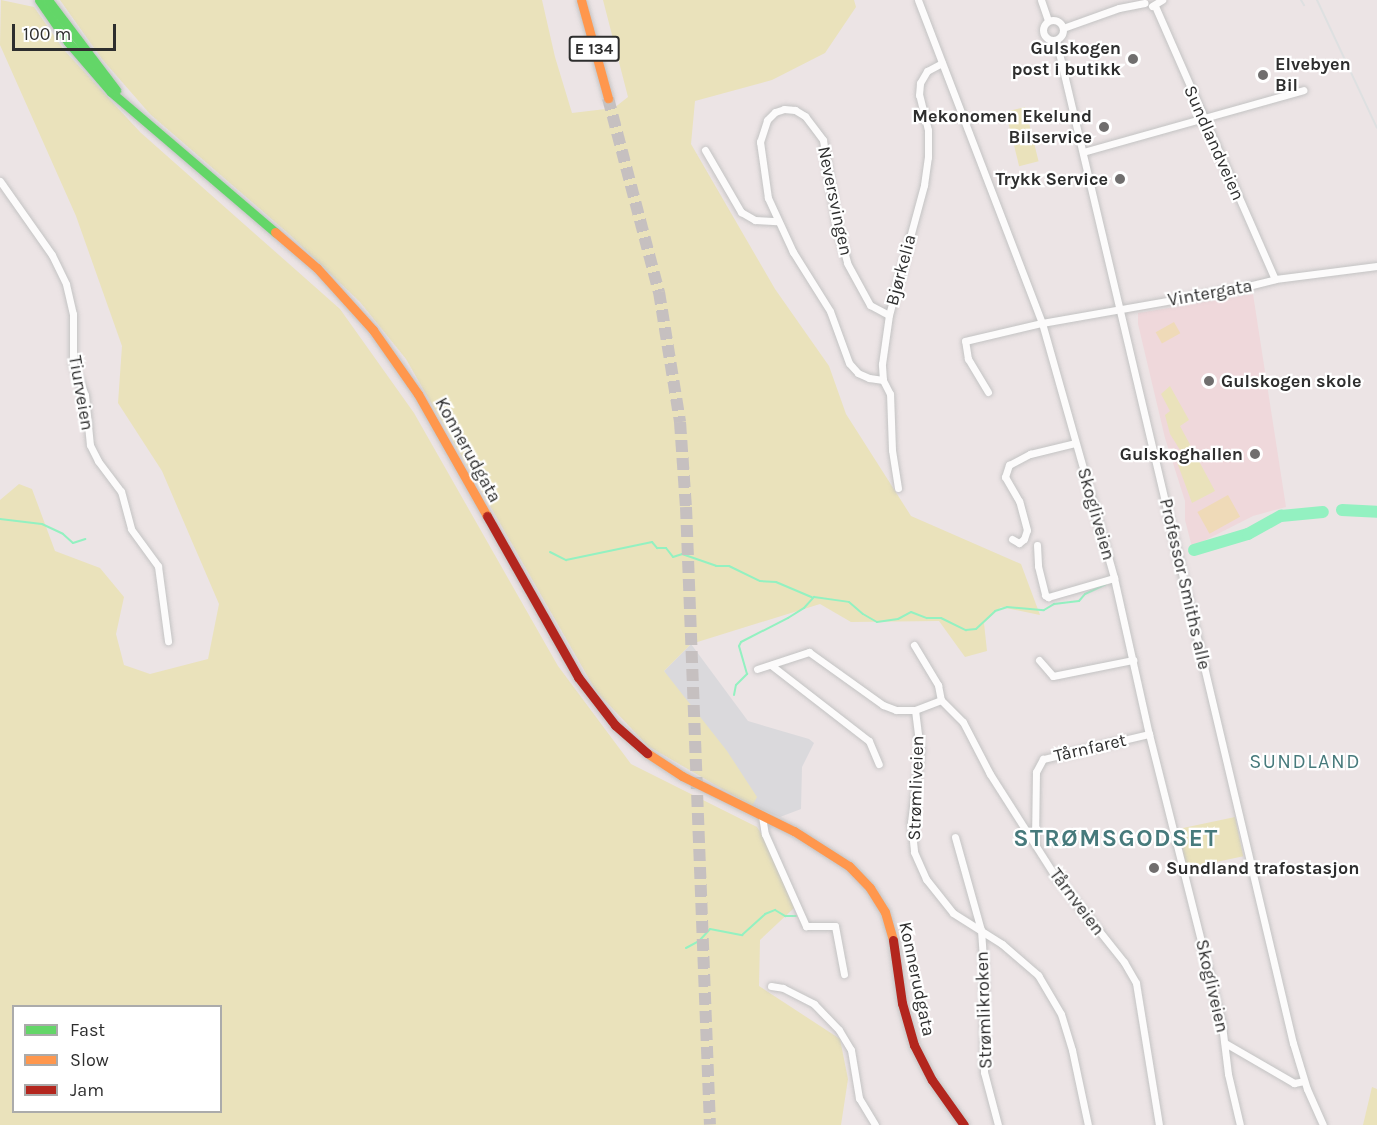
<!DOCTYPE html>
<meta charset="utf-8">
<style>
body{margin:0}
#map{position:relative;width:1377px;height:1125px;overflow:hidden;background:#ece4e5;font-family:Karla,sans-serif}
div>[style]{position:absolute}
[style*='--x']{left:calc(var(--x)*1px);top:calc(var(--y)*1px);width:calc(var(--w)*1px);rotate:calc(var(--a)*1deg)}
.industrial>*{inset:0;background:#dad9dc}
.education>*{inset:0;background:#efd8db}
.green>*{inset:0;background:#eae2bb;transform-origin:0 0}
.pitch>*{inset:0;background:#efdab8;transform-origin:0 0}
.stream>*{height:2px;margin:-1px;padding:0 1px;transform-origin:1px;border-radius:1px;background:#93f1c1}
.river>*{height:12px;margin:-6px;padding:0 6px;transform-origin:6px;border-radius:6px;background:#93f1c1}
.highway-tunnel>*{height:12px;margin-top:-6px;transform-origin:0;background:repeating-linear-gradient(90deg,#c6c0c0 0 12px,transparent 0 18px)}
.roads{filter:drop-shadow(0 0 2px #c3c3c3) drop-shadow(0 0 2px #c3c3c3)}
.street>*{height:7px;margin:-3.5px;padding:0 3.5px;transform-origin:3.5px;border-radius:3.5px;background:#fcfbfb}
.street>.ring{margin:-3.5px;padding:0;box-sizing:content-box;background:none;border:7px solid #fcfbfb;border-radius:50%}
.fast>*{height:9px;margin:-4.5px;padding:0 4.5px;transform-origin:4.5px;border-radius:4.5px;background:#63d668}
.slow>*{height:9px;margin:-4.5px;padding:0 4.5px;transform-origin:4.5px;border-radius:4.5px;background:#ff974d}
.jam>*{height:9px;margin:-4.5px;padding:0 4.5px;transform-origin:4.5px;border-radius:4.5px;background:#b3261e}
.rail>*{height:2px;margin:-1px;padding:0 1px;transform-origin:1px;border-radius:1px;background:#dee0e1}
.dots>*{width:16px;height:16px;translate:-50% -50%;box-sizing:border-box;border:3px solid #fff;border-radius:50%}
span{translate:-50% -50%;white-space:nowrap;text-align:center;line-height:1.15;-webkit-text-stroke:4.5px #fff;paint-order:stroke}
.shield-label span{padding:2px 4px;background:#fff;border:2px solid;border-radius:4px;-webkit-text-stroke-width:0}
.shield-label{font-size:16px;color:#2e2e2e;font-weight:700}
.poi-label{font-size:18px;color:#2e2e2e;font-weight:700}
.right{translate:-100% -50%;text-align:right}
.left{translate:0 -50%;text-align:left}
.street-label{font-size:18px;color:#2e2e2e}
.neighbourhood-label{font-size:20px;color:#477a7c;letter-spacing:1.5px}
.district-label{font-size:24px;color:#477a7c;font-weight:700;letter-spacing:1.5px}
.legend{position:absolute;left:12px;top:1005px;width:210px;height:108px;box-sizing:border-box;background:#fff;border:2px solid #ababab;margin:0;padding:8px 10px;list-style:none;font-size:18px;color:#2e2e2e}
.legend li{display:flex;align-items:center;gap:12px;height:30px}
.legend b{width:30px;border:2px solid #ababab}
.scale{position:absolute;left:12px;top:24px;width:104px;height:27px;box-sizing:border-box;border:3px solid #2e2e2e;border-top:0;padding-left:8px;font-size:18px;line-height:21px;white-space:nowrap;color:#2e2e2e;-webkit-text-stroke:4px #fff;paint-order:stroke}
</style>
<div id="map">
<div class="industrial">
<i style="clip-path:polygon(691px 644px,748px 721px,809px 739px,814px 743px,802px 767px,801px 809px,780px 817px,752px 806px,664px 671px)"></i>
</div>
<div class="education">
<i style="clip-path:polygon(1253px 294px,1286px 507px,1253px 516px,1192px 547px,1185px 520px,1185px 501px,1165px 438px,1138px 324px,1138px 313px)"></i>
</div>
<div class="green">
<i style="clip-path:polygon(evenodd,1px 0,34px 7px,64px 50px,140px 132px,340px 309px,414px 413px,558px 666px,631px 764px,757px 827px,769px 846px,794px 908px,760px 940px,759px 986px,840px 1039px,848px 1079px,841px 1125px,0 1125px,0 500px,19px 484px,32px 489px,55px 551px,100px 568px,124px 597px,116px 634px,124px 665px,150px 674px,208px 659px,219px 604px,162px 471px,118px 403px,122px 346px,76px 216px,0 45px,1px 0,14px 1006px,220px 1006px,220px 1112px,14px 1112px,14px 1006px)"></i>
<i style="clip-path:polygon(60px 0,542px 0,555px 57px,572px 113px,614px 108px,628px 97px,603px 0,854px 0,856px 7px,825px 53px,772px 80px,695px 101px,691px 144px,775px 289px,829px 366px,846px 414px,911px 516px,1021px 564px,1040px 615px,1001px 607px,984px 623px,987px 651px,965px 657px,939px 621px,851px 622px,820px 604px,691px 644px,664px 671px,727px 751px,757px 797px,752px 806px,648px 746px,596px 691px,406px 359px,360px 302px,289px 234px,150px 114px,102px 59px)"></i>
<i style="left:1025px;top:107px;width:56px;height:20px;rotate:76deg"></i>
<i style="clip-path:polygon(1170px 386px,1189px 420px,1180px 426px,1215px 491px,1192px 503px,1174px 454px,1180px 450px,1170px 434px,1165px 415px,1170px 411px,1161px 394px)"></i>
<i style="left:1235px;top:817px;width:40px;height:58px;rotate:78deg"></i>
<i style="clip-path:polygon(1372px 1087px,1377px 1089px,1377px 1125px,1363px 1125px)"></i>
</div>
<div class="pitch">
<i style="left:1174px;top:322px;width:13px;height:21px;rotate:61deg"></i>
<i style="left:1228px;top:495px;width:25px;height:35px;rotate:61deg"></i>
</div>
<div class="stream">
<i style="--x:0;--y:519;--w:42;--a:6.8"></i>
<i style="--x:42;--y:524;--w:23;--a:25"></i>
<i style="--x:63;--y:534;--w:13;--a:42"></i>
<i style="--x:73;--y:543;--w:13;--a:-18"></i>
<i style="--x:550;--y:552;--w:18;--a:27"></i>
<i style="--x:566;--y:560;--w:88;--a:-11.8"></i>
<i style="--x:652;--y:542;--w:8;--a:50"></i>
<i style="--x:657;--y:548;--w:9;--a:0"></i>
<i style="--x:666;--y:548;--w:11;--a:52"></i>
<i style="--x:673;--y:557;--w:9;--a:-18"></i>
<i style="--x:682;--y:554;--w:36;--a:19"></i>
<i style="--x:716;--y:566;--w:13;--a:0"></i>
<i style="--x:729;--y:566;--w:34;--a:26"></i>
<i style="--x:760;--y:581;--w:16;--a:4"></i>
<i style="--x:776;--y:582;--w:39;--a:23"></i>
<i style="--x:734;--y:695;--w:10;--a:-79"></i>
<i style="--x:736;--y:685;--w:16;--a:-45"></i>
<i style="--x:747;--y:674;--w:29;--a:-106"></i>
<i style="--x:739;--y:646;--w:4;--a:-63"></i>
<i style="--x:741;--y:642;--w:53;--a:-27.1"></i>
<i style="--x:788;--y:618;--w:19;--a:-32"></i>
<i style="--x:804;--y:608;--w:15;--a:-48"></i>
<i style="--x:814;--y:597;--w:35;--a:8"></i>
<i style="--x:849;--y:602;--w:18;--a:41"></i>
<i style="--x:863;--y:614;--w:16;--a:30"></i>
<i style="--x:877;--y:622;--w:21;--a:-8"></i>
<i style="--x:898;--y:619;--w:15;--a:-28"></i>
<i style="--x:911;--y:612;--w:17;--a:21"></i>
<i style="--x:927;--y:618;--w:14;--a:0"></i>
<i style="--x:941;--y:618;--w:28;--a:26"></i>
<i style="--x:966;--y:630;--w:10;--a:-6"></i>
<i style="--x:976;--y:629;--w:26;--a:-43"></i>
<i style="--x:995;--y:611;--w:13;--a:-18"></i>
<i style="--x:1007;--y:607;--w:37;--a:5"></i>
<i style="--x:1044;--y:610;--w:12;--a:-31"></i>
<i style="--x:1054;--y:604;--w:25;--a:-7"></i>
<i style="--x:1079;--y:601;--w:9;--a:-49"></i>
<i style="--x:1085;--y:594;--w:23;--a:-25"></i>
<i style="--x:686;--y:948;--w:15;--a:-28"></i>
<i style="--x:699;--y:941;--w:16;--a:-47"></i>
<i style="--x:710;--y:929;--w:33;--a:11"></i>
<i style="--x:742;--y:935;--w:31;--a:-42"></i>
<i style="--x:765;--y:914;--w:11;--a:-22"></i>
<i style="--x:775;--y:910;--w:12;--a:31"></i>
<i style="--x:785;--y:916;--w:11;--a:0"></i>
</div>
<div class="river">
<i style="--x:1342;--y:510;--w:35;--a:3"></i>
<i style="--x:1194;--y:550;--w:56;--a:-16.5"></i>
<i style="--x:1248;--y:534;--w:38;--a:-29"></i>
<i style="--x:1281;--y:516;--w:42;--a:-5.4"></i>
</div>
<div class="highway-tunnel">
<i style="--x:608;--y:98;--w:201;--a:75.3"></i>
<i style="--x:659;--y:292;--w:132;--a:80.8"></i>
<i style="--x:680;--y:422;--w:85;--a:86"></i>
<i style="--x:686;--y:507;--w:618;--a:87.78"></i>
</div>
<div class="roads">
<div class="street">
<i style="--x:918;--y:0;--w:346;--a:69"></i>
<i style="--x:1042;--y:323;--w:265;--a:74.2"></i>
<i style="--x:1114;--y:578;--w:160;--a:77.4"></i>
<i style="--x:1149;--y:734;--w:300;--a:75.9"></i>
<i style="--x:1222;--y:1025;--w:49;--a:83"></i>
<i style="--x:1228;--y:1074;--w:52;--a:76.8"></i>
<i style="--x:1041;--y:0;--w:21;--a:71"></i>
<i style="--x:1152;--y:6;--w:12;--a:-31"></i>
<i style="--x:1155;--y:6;--w:298;--a:66.3"></i>
<i class="ring" style="left:1043px;top:20px;width:13px;height:13px"></i>
<i style="--x:1063;--y:28;--w:59;--a:-19.7"></i>
<i style="--x:1119;--y:8;--w:26;--a:-11"></i>
<i style="--x:1056;--y:40;--w:1031;--a:76.71"></i>
<i style="--x:1293;--y:1043;--w:48;--a:73.1"></i>
<i style="--x:1307;--y:1089;--w:39;--a:66"></i>
<i style="--x:705;--y:150;--w:72;--a:59.9"></i>
<i style="--x:741;--y:212;--w:16;--a:30"></i>
<i style="--x:755;--y:220;--w:22;--a:3"></i>
<i style="--x:1083;--y:152;--w:229;--a:-15.7"></i>
<i style="--x:0;--y:181;--w:90;--a:54.9"></i>
<i style="--x:52;--y:255;--w:32;--a:64"></i>
<i style="--x:66;--y:284;--w:31;--a:77"></i>
<i style="--x:73;--y:314;--w:50;--a:90"></i>
<i style="--x:73;--y:364;--w:33;--a:69"></i>
<i style="--x:85;--y:395;--w:50;--a:84.3"></i>
<i style="--x:90;--y:445;--w:18;--a:63"></i>
<i style="--x:98;--y:461;--w:38;--a:53"></i>
<i style="--x:121;--y:491;--w:39;--a:75"></i>
<i style="--x:131;--y:529;--w:46;--a:53.9"></i>
<i style="--x:158;--y:566;--w:76;--a:82.4"></i>
<i style="--x:883;--y:380;--w:14;--a:-172"></i>
<i style="--x:869;--y:378;--w:12;--a:-156"></i>
<i style="--x:858;--y:373;--w:13;--a:-132"></i>
<i style="--x:849;--y:363;--w:55;--a:-110.1"></i>
<i style="--x:830;--y:311;--w:70;--a:-122.1"></i>
<i style="--x:793;--y:252;--w:60;--a:-114.8"></i>
<i style="--x:768;--y:198;--w:57;--a:-98.1"></i>
<i style="--x:760;--y:142;--w:23;--a:-72"></i>
<i style="--x:767;--y:120;--w:11;--a:-45"></i>
<i style="--x:775;--y:112;--w:9;--a:-18"></i>
<i style="--x:784;--y:109;--w:11;--a:5"></i>
<i style="--x:795;--y:110;--w:12;--a:31"></i>
<i style="--x:805;--y:116;--w:30;--a:53"></i>
<i style="--x:823;--y:140;--w:88;--a:80.9"></i>
<i style="--x:837;--y:227;--w:37;--a:74"></i>
<i style="--x:847;--y:263;--w:48;--a:61.3"></i>
<i style="--x:870;--y:305;--w:21;--a:28"></i>
<i style="--x:988;--y:392;--w:39;--a:-121"></i>
<i style="--x:968;--y:359;--w:18;--a:-99"></i>
<i style="--x:965;--y:341;--w:79;--a:-13.2"></i>
<i style="--x:1042;--y:323;--w:201;--a:-10"></i>
<i style="--x:1240;--y:288;--w:36;--a:-14"></i>
<i style="--x:1275;--y:279;--w:103;--a:-7.3"></i>
<i style="--x:898;--y:488;--w:38;--a:-99"></i>
<i style="--x:892;--y:450;--w:56;--a:-92"></i>
<i style="--x:890;--y:394;--w:16;--a:-117"></i>
<i style="--x:883;--y:380;--w:16;--a:-94"></i>
<i style="--x:882;--y:364;--w:49;--a:-81.9"></i>
<i style="--x:889;--y:315;--w:135;--a:-74.9"></i>
<i style="--x:924;--y:185;--w:28;--a:-82"></i>
<i style="--x:928;--y:157;--w:27;--a:-90"></i>
<i style="--x:928;--y:130;--w:36;--a:-104"></i>
<i style="--x:919;--y:95;--w:12;--a:-85"></i>
<i style="--x:920;--y:83;--w:14;--a:-60"></i>
<i style="--x:927;--y:71;--w:17;--a:-28"></i>
<i style="--x:1012;--y:539;--w:8;--a:30"></i>
<i style="--x:1019;--y:543;--w:6;--a:-39"></i>
<i style="--x:1024;--y:539;--w:9;--a:-72"></i>
<i style="--x:1027;--y:530;--w:30;--a:-105"></i>
<i style="--x:1019;--y:501;--w:28;--a:-120"></i>
<i style="--x:1005;--y:477;--w:13;--a:-72"></i>
<i style="--x:1009;--y:465;--w:24;--a:-28"></i>
<i style="--x:1030;--y:454;--w:46;--a:-13.7"></i>
<i style="--x:1037;--y:545;--w:21;--a:87"></i>
<i style="--x:1038;--y:566;--w:30;--a:76"></i>
<i style="--x:1045;--y:595;--w:4;--a:34"></i>
<i style="--x:1048;--y:597;--w:69;--a:-16.1"></i>
<i style="--x:914;--y:645;--w:47;--a:59"></i>
<i style="--x:938;--y:685;--w:15;--a:79"></i>
<i style="--x:1039;--y:660;--w:21;--a:49"></i>
<i style="--x:1053;--y:676;--w:82;--a:-11.3"></i>
<i style="--x:771;--y:665;--w:124;--a:37.8"></i>
<i style="--x:869;--y:741;--w:25;--a:67"></i>
<i style="--x:757;--y:669;--w:55;--a:-18.1"></i>
<i style="--x:809;--y:652;--w:91;--a:35.6"></i>
<i style="--x:883;--y:705;--w:14;--a:21"></i>
<i style="--x:896;--y:710;--w:19;--a:0"></i>
<i style="--x:915;--y:710;--w:28;--a:-21"></i>
<i style="--x:941;--y:700;--w:31;--a:45"></i>
<i style="--x:963;--y:722;--w:59;--a:62.6"></i>
<i style="--x:990;--y:774;--w:117;--a:57.5"></i>
<i style="--x:1053;--y:873;--w:114;--a:51.4"></i>
<i style="--x:1124;--y:962;--w:24;--a:60"></i>
<i style="--x:1136;--y:983;--w:144;--a:80.8"></i>
<i style="--x:915;--y:710;--w:40;--a:82.9"></i>
<i style="--x:920;--y:750;--w:73;--a:97.1"></i>
<i style="--x:911;--y:822;--w:30;--a:84"></i>
<i style="--x:914;--y:852;--w:30;--a:66"></i>
<i style="--x:926;--y:879;--w:43;--a:51.5"></i>
<i style="--x:953;--y:913;--w:58;--a:32.3"></i>
<i style="--x:1002;--y:944;--w:48;--a:40.7"></i>
<i style="--x:1038;--y:975;--w:45;--a:59.5"></i>
<i style="--x:1061;--y:1014;--w:38;--a:73"></i>
<i style="--x:1072;--y:1050;--w:77;--a:78"></i>
<i style="--x:762;--y:816;--w:18;--a:81"></i>
<i style="--x:765;--y:834;--w:101;--a:66"></i>
<i style="--x:806;--y:926;--w:29;--a:0"></i>
<i style="--x:835;--y:926;--w:49;--a:79.4"></i>
<i style="--x:955;--y:837;--w:97;--a:74.4"></i>
<i style="--x:981;--y:930;--w:43;--a:86"></i>
<i style="--x:984;--y:973;--w:99;--a:90"></i>
<i style="--x:984;--y:1072;--w:55;--a:75.2"></i>
<i style="--x:1035;--y:842;--w:70;--a:-89.2"></i>
<i style="--x:1036;--y:772;--w:15;--a:-62"></i>
<i style="--x:1043;--y:759;--w:109;--a:-13.3"></i>
<i style="--x:771;--y:986;--w:12;--a:9"></i>
<i style="--x:783;--y:988;--w:35;--a:27"></i>
<i style="--x:814;--y:1004;--w:36;--a:46"></i>
<i style="--x:839;--y:1030;--w:23;--a:59"></i>
<i style="--x:851;--y:1050;--w:49;--a:80.5"></i>
<i style="--x:859;--y:1098;--w:31;--a:59"></i>
<i style="--x:1225;--y:1043;--w:80;--a:30.1"></i>
<i style="--x:1294;--y:1083;--w:10;--a:-11"></i>
</div>
<div class="fast">
<i style="--x:39;--y:0;--w:51;--a:55.4"></i>
<i style="--x:68;--y:42;--w:66;--a:49.3"></i>
<i style="--x:111;--y:92;--w:216;--a:40.5"></i>
<i style="--x:48;--y:0;--w:113;--a:52.9"></i>
</div>
<div class="slow">
<i style="--x:581;--y:0;--w:102;--a:74.6"></i>
<i style="--x:275;--y:232;--w:55;--a:40.6"></i>
<i style="--x:317;--y:268;--w:84;--a:47.9"></i>
<i style="--x:373;--y:330;--w:78;--a:54.9"></i>
<i style="--x:418;--y:394;--w:140;--a:60.5"></i>
<i style="--x:647;--y:753;--w:42;--a:33.3"></i>
<i style="--x:682;--y:776;--w:125;--a:26.2"></i>
<i style="--x:794;--y:831;--w:65;--a:32.5"></i>
<i style="--x:849;--y:866;--w:30;--a:46"></i>
<i style="--x:870;--y:888;--w:28;--a:58"></i>
<i style="--x:885;--y:912;--w:29;--a:74"></i>
</div>
<div class="jam">
<i style="--x:487;--y:516;--w:185;--a:60.5"></i>
<i style="--x:578;--y:677;--w:61;--a:52.4"></i>
<i style="--x:615;--y:725;--w:43;--a:41.2"></i>
<i style="--x:893;--y:940;--w:64;--a:81.9"></i>
<i style="--x:902;--y:1003;--w:44;--a:74.1"></i>
<i style="--x:914;--y:1045;--w:39;--a:63"></i>
<i style="--x:932;--y:1080;--w:55;--a:54.6"></i>
</div>
</div>
<div class="rail">
<i style="--x:1301;--y:0;--w:6;--a:59"></i>
<i style="--x:1317;--y:0;--w:141;--a:64.9"></i>
</div>
<div class="dots">
<i style="left:1133px;top:59px;background:#706e6e"></i>
<i style="left:1263px;top:75px;background:#706e6e"></i>
<i style="left:1104px;top:127px;background:#706e6e"></i>
<i style="left:1120px;top:179px;background:#706e6e"></i>
<i style="left:1209px;top:381px;background:#706e6e"></i>
<i style="left:1255px;top:454px;background:#706e6e"></i>
<i style="left:1154px;top:868px;background:#706e6e"></i>
</div>
<div class="shield-label">
<span style="left:594px;top:49px">E 134</span>
</div>
<div class="poi-label">
<span class="right" style="left:1121px;top:59px">Gulskogen<br>post i butikk</span>
<span class="left" style="left:1275px;top:75px">Elvebyen<br>Bil</span>
<span class="right" style="left:1092px;top:127px">Mekonomen Ekelund<br>Bilservice</span>
<span class="right" style="left:1108px;top:179px">Trykk Service</span>
<span class="left" style="left:1221px;top:381px">Gulskogen skole</span>
<span class="right" style="left:1243px;top:454px">Gulskoghallen</span>
<span class="left" style="left:1166px;top:868px">Sundland trafostasjon</span>
</div>
<div class="street-label">
<span style="left:1214px;top:143px;rotate:66deg">Sundlandveien</span>
<span style="left:835px;top:201px;rotate:78deg">Neversvingen</span>
<span style="left:901px;top:270px;rotate:-75deg">Bjørkelia</span>
<span style="left:1210px;top:293px;rotate:-10deg">Vintergata</span>
<span style="left:81px;top:393px;rotate:80deg">Tiurveien</span>
<span style="left:468px;top:450px;rotate:61deg">Konnerudgata</span>
<span style="left:1096px;top:514px;rotate:74deg">Skogliveien</span>
<span style="left:1185px;top:584px;rotate:77deg">Professor Smiths alle</span>
<span style="left:1090px;top:748px;rotate:-13deg">Tårnfaret</span>
<span style="left:916px;top:788px;rotate:-88deg">Strømliveien</span>
<span style="left:1077px;top:902px;rotate:53deg">Tårnveien</span>
<span style="left:917px;top:979px;rotate:78deg">Konnerudgata</span>
<span style="left:1212px;top:986px;rotate:77deg">Skogliveien</span>
<span style="left:984px;top:1010px;rotate:-92deg">Strømlikroken</span>
</div>
<div class="neighbourhood-label">
<span style="left:1305px;top:761px">SUNDLAND</span>
</div>
<div class="district-label">
<span style="left:1116px;top:839px">STRØMSGODSET</span>
</div>
<ul class="legend">
<li><b style="height:8px;background:#63d668"></b>Fast</li>
<li><b style="height:8px;background:#ff974d"></b>Slow</li>
<li><b style="height:8px;background:#b3261e"></b>Jam</li>
</ul>
<div class="scale">100 m</div>
</div>
